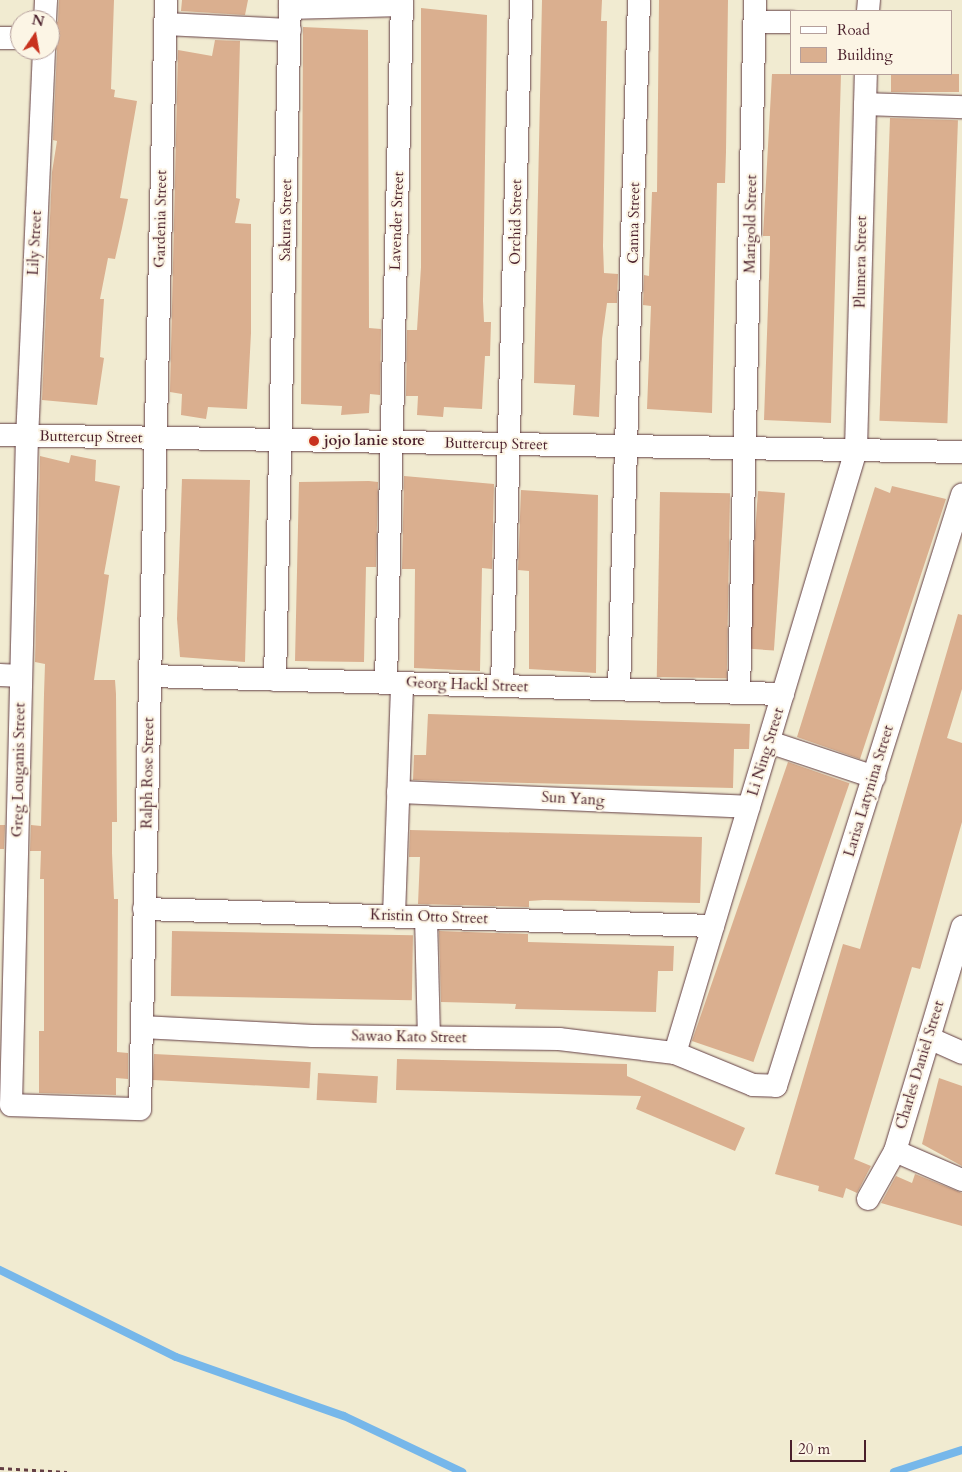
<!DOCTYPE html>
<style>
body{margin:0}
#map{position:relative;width:962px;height:1472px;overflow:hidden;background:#f1ebd1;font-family:Cardo,serif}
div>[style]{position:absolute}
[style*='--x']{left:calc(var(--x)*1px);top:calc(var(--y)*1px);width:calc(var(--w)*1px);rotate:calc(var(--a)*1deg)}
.stream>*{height:8px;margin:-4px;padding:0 4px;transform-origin:4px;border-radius:4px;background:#76b7ea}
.building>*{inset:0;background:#daaf8f;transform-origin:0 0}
.path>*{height:3px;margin-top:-1.5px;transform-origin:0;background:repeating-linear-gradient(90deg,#633e44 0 4px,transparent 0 8px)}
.roads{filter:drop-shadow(0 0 1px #633e44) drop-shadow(0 0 1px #633e44)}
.street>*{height:22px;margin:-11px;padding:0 11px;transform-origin:11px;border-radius:11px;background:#fff}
.dots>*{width:14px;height:14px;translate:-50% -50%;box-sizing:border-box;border:2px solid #fcf5e5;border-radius:50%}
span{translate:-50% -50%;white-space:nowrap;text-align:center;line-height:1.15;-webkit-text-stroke:4px #fcf5e5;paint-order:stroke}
.street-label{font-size:15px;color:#4a1f2b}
.poi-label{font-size:15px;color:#4a1f2b;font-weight:700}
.left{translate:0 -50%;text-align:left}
.legend{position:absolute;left:790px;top:10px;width:162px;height:65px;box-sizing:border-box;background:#fcf5e5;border:1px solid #b59f9b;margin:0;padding:6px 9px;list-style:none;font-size:15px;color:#4a1f2b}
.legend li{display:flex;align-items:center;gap:10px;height:25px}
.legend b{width:25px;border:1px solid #b59f9b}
.north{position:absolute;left:10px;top:10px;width:50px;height:50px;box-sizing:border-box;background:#fcf5e5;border:1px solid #b59f9b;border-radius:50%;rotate:12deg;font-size:14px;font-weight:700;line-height:20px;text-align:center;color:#4a1f2b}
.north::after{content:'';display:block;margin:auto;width:18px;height:22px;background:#c8321e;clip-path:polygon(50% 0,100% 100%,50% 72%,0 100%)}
.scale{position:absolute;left:790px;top:1440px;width:76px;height:22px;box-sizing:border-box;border:2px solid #4a1f2b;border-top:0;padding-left:6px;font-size:15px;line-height:18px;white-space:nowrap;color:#4a1f2b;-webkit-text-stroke:4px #fcf5e5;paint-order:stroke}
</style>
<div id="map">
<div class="stream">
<i style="--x:0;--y:1270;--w:196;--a:26.3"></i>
<i style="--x:176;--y:1357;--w:178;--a:19.4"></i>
<i style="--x:344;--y:1416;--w:131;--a:25.4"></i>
<i style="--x:894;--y:1472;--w:71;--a:-17.9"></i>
</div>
<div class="building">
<i style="clip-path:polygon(59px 0,114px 0,111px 89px,115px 90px,114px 97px,137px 101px,120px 198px,128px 199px,122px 228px,115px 259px,108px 258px,100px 299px,104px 299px,100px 357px,104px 358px,97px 405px,42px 400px,52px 172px,57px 141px,53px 140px,57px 51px,50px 32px,58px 21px)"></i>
<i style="clip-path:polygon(182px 0,248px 0,245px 15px,181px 11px)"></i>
<i style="clip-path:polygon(542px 0,602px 0,601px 21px,607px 21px,603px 246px,604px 273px,618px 274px,617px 303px,607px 303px,602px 339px,599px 417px,573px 415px,575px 385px,534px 383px)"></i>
<i style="clip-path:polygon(659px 0,728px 0,726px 152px,725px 183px,717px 183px,712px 413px,647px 409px,651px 306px,643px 305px,644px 275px,649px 276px,652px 192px,657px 192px)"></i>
<i style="clip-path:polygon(421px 8px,487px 15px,483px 301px,484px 322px,491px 322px,490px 356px,485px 356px,482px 409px,444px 407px,443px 417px,417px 415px,418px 396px,406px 396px,407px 330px,417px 330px,421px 267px)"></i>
<i style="clip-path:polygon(303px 27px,368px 30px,369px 328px,381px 329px,380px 395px,370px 394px,369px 413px,341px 415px,342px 406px,301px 404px)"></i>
<i style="clip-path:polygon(215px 40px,240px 41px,236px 198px,240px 199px,235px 223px,251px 224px,251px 333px,247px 409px,208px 407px,206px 419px,181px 415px,182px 394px,170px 392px,178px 50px,212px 56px)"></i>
<i style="clip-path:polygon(772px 74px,841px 74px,831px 423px,764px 420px,770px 248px,770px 236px,763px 236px)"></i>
<i style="left:891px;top:74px;width:68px;height:18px"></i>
<i style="left:890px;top:118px;width:68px;height:303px;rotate:2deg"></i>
<i style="clip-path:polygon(71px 455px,96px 460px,95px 481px,120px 486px,104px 574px,109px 575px,94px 680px,115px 680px,116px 694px,117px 822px,112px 822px,112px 853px,114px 899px,118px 899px,117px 1052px,128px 1053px,128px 1079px,116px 1078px,116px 1095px,39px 1093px,39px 1031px,44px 1031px,44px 879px,40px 879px,41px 851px,30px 851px,31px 825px,41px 826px,44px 694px,45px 664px,35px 662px,40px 456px,69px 463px)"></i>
<i style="clip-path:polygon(404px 476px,494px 484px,492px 569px,482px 568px,480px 671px,414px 668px,415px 569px,402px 569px)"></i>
<i style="clip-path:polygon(182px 479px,250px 480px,245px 662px,180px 657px,177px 619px)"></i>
<i style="clip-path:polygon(369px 481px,378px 482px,376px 567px,366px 567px,364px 662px,295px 661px,299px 482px)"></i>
<i style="clip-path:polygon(892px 486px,946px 499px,860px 759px,797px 737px,875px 487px,890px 493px)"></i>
<i style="clip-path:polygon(521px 490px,598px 495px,596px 673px,529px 669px,529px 571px,518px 570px)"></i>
<i style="left:758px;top:491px;width:27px;height:158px;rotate:4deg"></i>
<i style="left:660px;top:492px;width:70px;height:185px;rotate:1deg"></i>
<i style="clip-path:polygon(958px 614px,962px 615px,962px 689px,947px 738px,962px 743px,962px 822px,920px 969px,912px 967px,854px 1159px,871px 1166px,857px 1193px,846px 1188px,843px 1198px,818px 1191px,819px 1186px,775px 1174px,843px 944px,860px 949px)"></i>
<i style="clip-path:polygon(428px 714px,750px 724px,749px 749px,734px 749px,733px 788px,413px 780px,414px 755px,426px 755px)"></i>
<i style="left:788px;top:762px;width:65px;height:295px;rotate:19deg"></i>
<i style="clip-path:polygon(0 825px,5px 825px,4px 849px,0 849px)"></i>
<i style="clip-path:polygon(410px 830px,702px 837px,700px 903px,544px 900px,529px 901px,529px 907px,418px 904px,420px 857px,409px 857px)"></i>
<i style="left:172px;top:931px;width:241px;height:65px;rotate:1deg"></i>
<i style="clip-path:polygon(439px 931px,528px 934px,528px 942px,674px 946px,673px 971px,658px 971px,656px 1012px,515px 1009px,516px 1004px,441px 1002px)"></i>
<i style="left:154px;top:1054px;width:157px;height:26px;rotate:3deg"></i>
<i style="clip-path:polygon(397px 1059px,627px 1064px,627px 1076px,745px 1128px,735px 1151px,636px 1109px,641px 1096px,396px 1090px)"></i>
<i style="left:318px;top:1073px;width:60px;height:27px;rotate:3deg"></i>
<i style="clip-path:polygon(939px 1078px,962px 1086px,962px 1166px,922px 1144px)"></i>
<i style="clip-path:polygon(915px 1174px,962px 1193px,962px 1226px,881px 1203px,896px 1176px,912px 1183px)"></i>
</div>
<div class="path">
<i style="--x:0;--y:1468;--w:67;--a:3.4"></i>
</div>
<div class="roads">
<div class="street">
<i style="--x:290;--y:8;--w:112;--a:-1.5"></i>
<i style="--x:868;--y:11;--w:11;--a:-85"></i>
<i style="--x:45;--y:20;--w:20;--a:-87"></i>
<i style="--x:755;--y:22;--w:36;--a:0"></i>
<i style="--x:165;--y:24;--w:125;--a:2.7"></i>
<i style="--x:0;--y:38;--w:20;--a:0"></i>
<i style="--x:44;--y:50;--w:386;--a:92.5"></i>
<i style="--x:27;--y:436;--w:669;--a:91.37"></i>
<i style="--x:11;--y:1105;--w:129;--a:1.8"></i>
<i style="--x:140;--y:1109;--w:1109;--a:-88.66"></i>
<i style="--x:865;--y:104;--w:97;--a:1.8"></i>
<i style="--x:0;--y:435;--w:962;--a:1.01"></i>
<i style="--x:0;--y:675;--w:21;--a:3"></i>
<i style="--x:150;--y:676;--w:633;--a:1.63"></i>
<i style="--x:275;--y:680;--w:680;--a:-88.74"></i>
<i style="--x:386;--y:683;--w:683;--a:-88.66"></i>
<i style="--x:502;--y:686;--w:686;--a:-88.41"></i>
<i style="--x:619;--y:689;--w:689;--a:-88.34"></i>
<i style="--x:739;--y:693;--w:693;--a:-88.68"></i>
<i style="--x:769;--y:742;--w:111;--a:18.4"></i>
<i style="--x:398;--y:792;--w:351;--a:2.4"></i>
<i style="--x:144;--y:909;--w:569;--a:1.71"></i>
<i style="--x:394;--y:916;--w:232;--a:-88"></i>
<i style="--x:426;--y:917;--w:119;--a:88.6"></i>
<i style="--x:142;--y:1027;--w:171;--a:3"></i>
<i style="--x:313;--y:1036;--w:246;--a:0.7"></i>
<i style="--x:559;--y:1039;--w:117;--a:6.9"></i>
<i style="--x:675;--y:1053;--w:84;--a:22.3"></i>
<i style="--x:753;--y:1085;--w:23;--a:2"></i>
<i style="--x:776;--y:1086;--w:620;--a:-72.53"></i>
<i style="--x:929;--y:1038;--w:36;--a:24"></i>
<i style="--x:675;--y:1053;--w:630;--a:-73.29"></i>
<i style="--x:856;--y:450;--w:376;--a:-88.5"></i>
<i style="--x:895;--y:1151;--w:73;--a:23.4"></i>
<i style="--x:868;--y:1199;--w:55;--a:-60.6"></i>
<i style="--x:895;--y:1151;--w:234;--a:-73.3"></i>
</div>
</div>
<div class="dots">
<i style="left:314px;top:441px;background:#c8321e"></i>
</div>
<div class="street-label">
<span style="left:161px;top:219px;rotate:-89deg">Gardenia Street</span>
<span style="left:286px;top:220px;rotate:-89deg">Sakura Street</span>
<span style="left:397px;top:221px;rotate:-88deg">Lavender Street</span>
<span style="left:516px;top:222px;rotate:-89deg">Orchid Street</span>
<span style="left:634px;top:223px;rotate:-89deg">Canna Street</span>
<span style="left:751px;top:224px;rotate:-89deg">Marigold Street</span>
<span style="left:35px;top:243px;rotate:-87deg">Lily Street</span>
<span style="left:861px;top:262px;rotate:-89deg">Plumera Street</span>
<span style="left:91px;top:437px;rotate:1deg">Buttercup Street</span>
<span style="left:496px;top:444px;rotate:1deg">Buttercup Street</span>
<span style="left:467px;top:685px;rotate:2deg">Georg Hackl Street</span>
<span style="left:766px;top:752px;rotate:-73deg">Li Ning Street</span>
<span style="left:19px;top:770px;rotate:-89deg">Greg Louganis Street</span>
<span style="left:148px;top:773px;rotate:-89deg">Ralph Rose Street</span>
<span style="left:869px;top:791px;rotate:-73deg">Larisa Latynina Street</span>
<span style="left:573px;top:799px;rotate:3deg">Sun Yang</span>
<span style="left:429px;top:917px;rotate:2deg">Kristin Otto Street</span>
<span style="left:409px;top:1037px;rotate:1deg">Sawao Kato Street</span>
<span style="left:920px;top:1065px;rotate:-73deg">Charles Daniel Street</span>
</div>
<div class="poi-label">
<span class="left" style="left:324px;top:441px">jojo lanie store</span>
</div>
<ul class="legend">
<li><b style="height:6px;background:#fff"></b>Road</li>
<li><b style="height:14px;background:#daaf8f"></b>Building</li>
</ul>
<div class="north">N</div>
<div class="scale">20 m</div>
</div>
